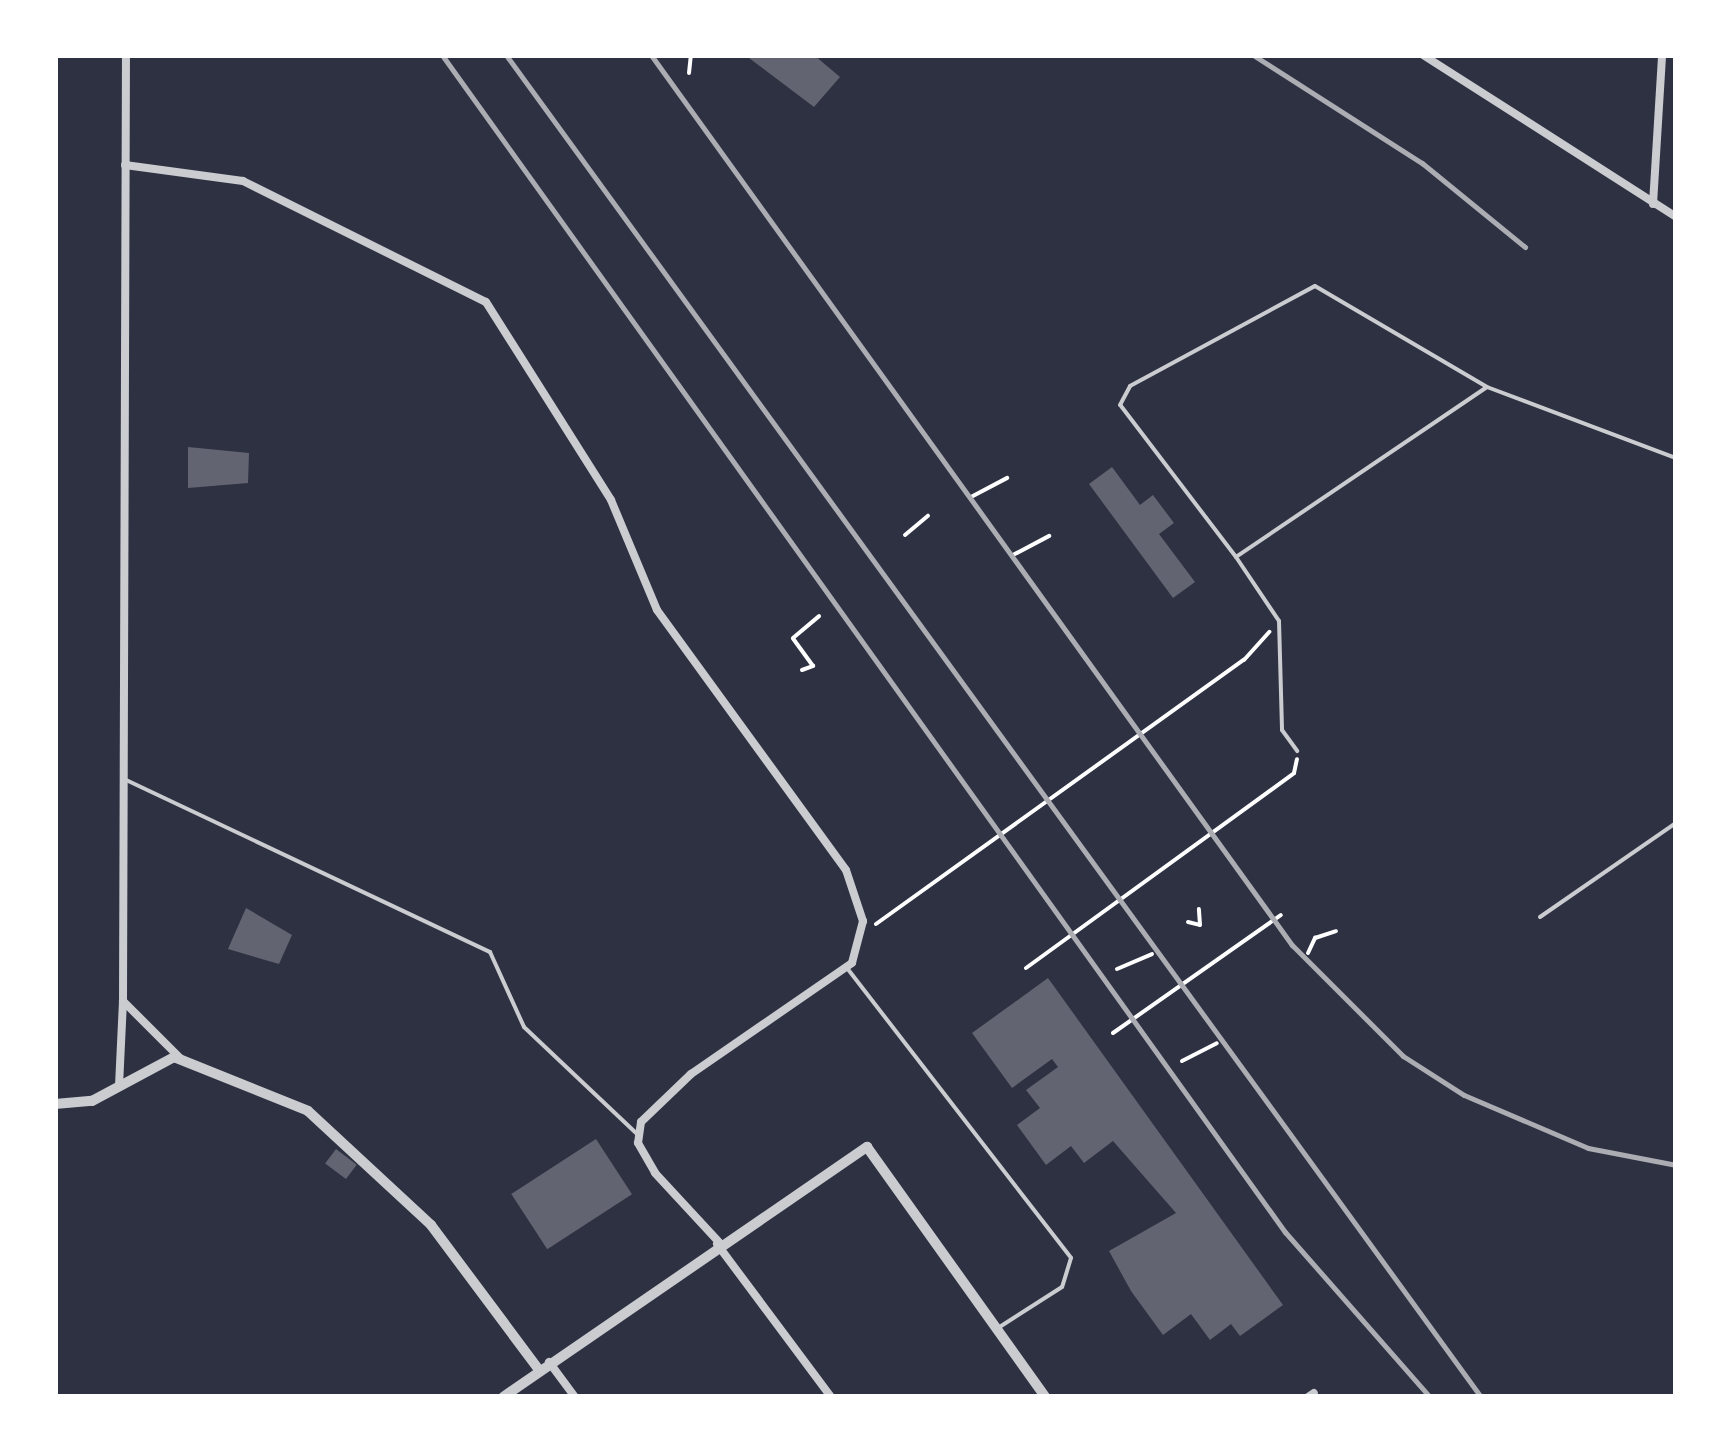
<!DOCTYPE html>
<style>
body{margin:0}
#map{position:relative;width:1731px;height:1452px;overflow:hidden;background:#2d3142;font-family:Raleway,sans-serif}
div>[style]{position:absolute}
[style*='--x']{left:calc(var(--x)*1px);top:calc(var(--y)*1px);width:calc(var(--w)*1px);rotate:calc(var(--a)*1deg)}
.building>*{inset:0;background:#626471;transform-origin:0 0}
.path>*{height:4px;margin:-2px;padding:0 2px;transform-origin:2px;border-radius:2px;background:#fff}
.service>*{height:4px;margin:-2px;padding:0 2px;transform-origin:2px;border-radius:2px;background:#caccd0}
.minor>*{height:8px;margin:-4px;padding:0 4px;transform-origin:4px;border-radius:4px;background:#caccd0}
.tertiary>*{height:10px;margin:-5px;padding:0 5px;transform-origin:5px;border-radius:5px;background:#caccd0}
.rail>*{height:5px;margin:-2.5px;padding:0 2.5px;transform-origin:2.5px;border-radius:2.5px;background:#abadb3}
span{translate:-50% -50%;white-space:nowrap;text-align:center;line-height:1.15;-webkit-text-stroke:8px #fff;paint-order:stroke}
.frame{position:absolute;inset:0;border:58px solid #fff;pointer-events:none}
</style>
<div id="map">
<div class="building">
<i style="clip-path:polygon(745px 55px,814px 55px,840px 77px,814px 107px)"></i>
<i style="clip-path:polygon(188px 447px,249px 453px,248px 483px,188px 488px)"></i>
<i style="clip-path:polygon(1112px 467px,1140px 505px,1153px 495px,1174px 523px,1159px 534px,1195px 582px,1173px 598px,1089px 484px)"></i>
<i style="clip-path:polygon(246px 908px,292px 935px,279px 964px,228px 949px)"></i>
<i style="clip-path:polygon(1048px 978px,1283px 1305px,1240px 1336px,1231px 1324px,1210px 1340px,1191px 1314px,1163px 1335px,1131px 1291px,1109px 1251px,1176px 1213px,1113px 1141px,1084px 1163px,1071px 1146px,1046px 1165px,1017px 1125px,1040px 1108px,1026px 1090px,1058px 1067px,1052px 1059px,1012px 1088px,972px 1033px)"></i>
<i style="left:596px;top:1139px;width:66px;height:101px;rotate:57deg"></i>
<i style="left:336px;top:1149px;width:26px;height:18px;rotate:37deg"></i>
</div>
<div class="path">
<i style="--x:689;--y:73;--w:18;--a:-84"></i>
<i style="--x:971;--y:497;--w:41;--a:-27.8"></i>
<i style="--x:905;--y:535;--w:30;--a:-40"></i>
<i style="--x:1013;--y:555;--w:41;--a:-27.8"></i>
<i style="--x:802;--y:670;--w:12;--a:-20"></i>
<i style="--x:813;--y:666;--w:34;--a:-126"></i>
<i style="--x:793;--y:638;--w:34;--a:-40"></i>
<i style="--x:1188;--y:922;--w:12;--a:14"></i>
<i style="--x:1200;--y:925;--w:16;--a:-94"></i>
<i style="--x:876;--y:924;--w:453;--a:-35.7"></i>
<i style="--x:1244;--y:660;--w:38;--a:-48"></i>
<i style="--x:1308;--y:953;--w:17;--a:-65"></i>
<i style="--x:1315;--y:938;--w:22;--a:-18"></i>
<i style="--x:1026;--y:968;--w:331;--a:-36"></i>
<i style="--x:1294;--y:773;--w:14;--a:-78"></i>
<i style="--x:1117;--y:969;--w:38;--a:-23"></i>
<i style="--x:1113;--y:1033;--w:205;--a:-35.1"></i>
<i style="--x:1182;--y:1061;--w:39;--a:-27"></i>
</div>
<div class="service">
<i style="--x:1487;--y:387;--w:303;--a:145.9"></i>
<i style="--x:1236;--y:557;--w:191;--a:-127.3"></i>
<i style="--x:1120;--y:405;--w:21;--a:-62"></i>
<i style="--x:1130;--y:386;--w:210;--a:-28.4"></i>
<i style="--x:1315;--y:286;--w:199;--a:30.4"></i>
<i style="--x:1487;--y:387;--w:202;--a:20.6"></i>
<i style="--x:1236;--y:557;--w:77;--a:56.1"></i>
<i style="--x:1279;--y:621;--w:109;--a:88.4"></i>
<i style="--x:1282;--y:730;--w:26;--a:54"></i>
<i style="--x:124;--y:779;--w:405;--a:25.3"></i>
<i style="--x:490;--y:952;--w:82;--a:65.6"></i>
<i style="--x:524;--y:1027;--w:156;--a:43.4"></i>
<i style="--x:1540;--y:917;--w:165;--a:-34.7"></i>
<i style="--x:847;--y:968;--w:366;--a:52.3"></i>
<i style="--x:1071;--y:1258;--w:30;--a:107"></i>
<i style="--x:1062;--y:1287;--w:76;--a:147.4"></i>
</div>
<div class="minor">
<i style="--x:1423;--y:55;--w:300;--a:32.6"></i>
<i style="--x:125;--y:165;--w:119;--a:7.7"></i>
<i style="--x:243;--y:181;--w:271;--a:26.5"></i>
<i style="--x:486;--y:302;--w:234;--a:57.7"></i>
<i style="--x:611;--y:500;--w:119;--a:67.3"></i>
<i style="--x:657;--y:610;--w:321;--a:54"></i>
<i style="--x:846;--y:870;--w:54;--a:71.6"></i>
<i style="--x:863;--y:921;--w:43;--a:104.7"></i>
<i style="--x:852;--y:963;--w:196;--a:145.4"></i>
<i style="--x:691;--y:1074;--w:69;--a:136.2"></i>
<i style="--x:641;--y:1122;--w:21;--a:98"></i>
<i style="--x:638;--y:1143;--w:34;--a:60"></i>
<i style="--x:655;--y:1173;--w:94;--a:47.2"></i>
<i style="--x:1653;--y:204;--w:149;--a:-86.5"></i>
<i style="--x:123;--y:1001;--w:946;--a:-89.82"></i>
<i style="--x:119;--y:1086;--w:85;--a:-87.3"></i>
<i style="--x:123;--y:1001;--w:81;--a:45"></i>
<i style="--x:717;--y:1244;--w:191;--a:53.3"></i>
<i style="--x:549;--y:1362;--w:44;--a:53.4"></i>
<i style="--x:1308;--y:1397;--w:7;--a:-34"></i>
</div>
<div class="tertiary">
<i style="--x:55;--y:1104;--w:37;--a:-5"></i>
<i style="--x:92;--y:1101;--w:93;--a:-28.2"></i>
<i style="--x:174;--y:1057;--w:144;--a:21.9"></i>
<i style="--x:308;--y:1111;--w:168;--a:42.8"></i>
<i style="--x:431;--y:1225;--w:181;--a:53.3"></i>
<i style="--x:503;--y:1397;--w:442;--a:-34.5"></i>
<i style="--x:867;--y:1147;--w:307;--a:54.5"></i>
</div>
<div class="rail">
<i style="--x:442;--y:55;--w:1448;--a:54.39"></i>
<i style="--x:1285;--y:1232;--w:220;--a:48.7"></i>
<i style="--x:506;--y:55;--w:1659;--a:54"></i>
<i style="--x:651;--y:55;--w:1097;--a:54.24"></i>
<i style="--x:1292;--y:945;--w:157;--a:45"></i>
<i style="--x:1403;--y:1056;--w:72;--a:32.6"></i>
<i style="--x:1464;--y:1095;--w:135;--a:23.1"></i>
<i style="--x:1588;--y:1148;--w:90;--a:10.9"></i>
<i style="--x:1253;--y:55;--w:201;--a:32.6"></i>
<i style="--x:1422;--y:163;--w:133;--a:39.2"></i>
</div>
<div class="frame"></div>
</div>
